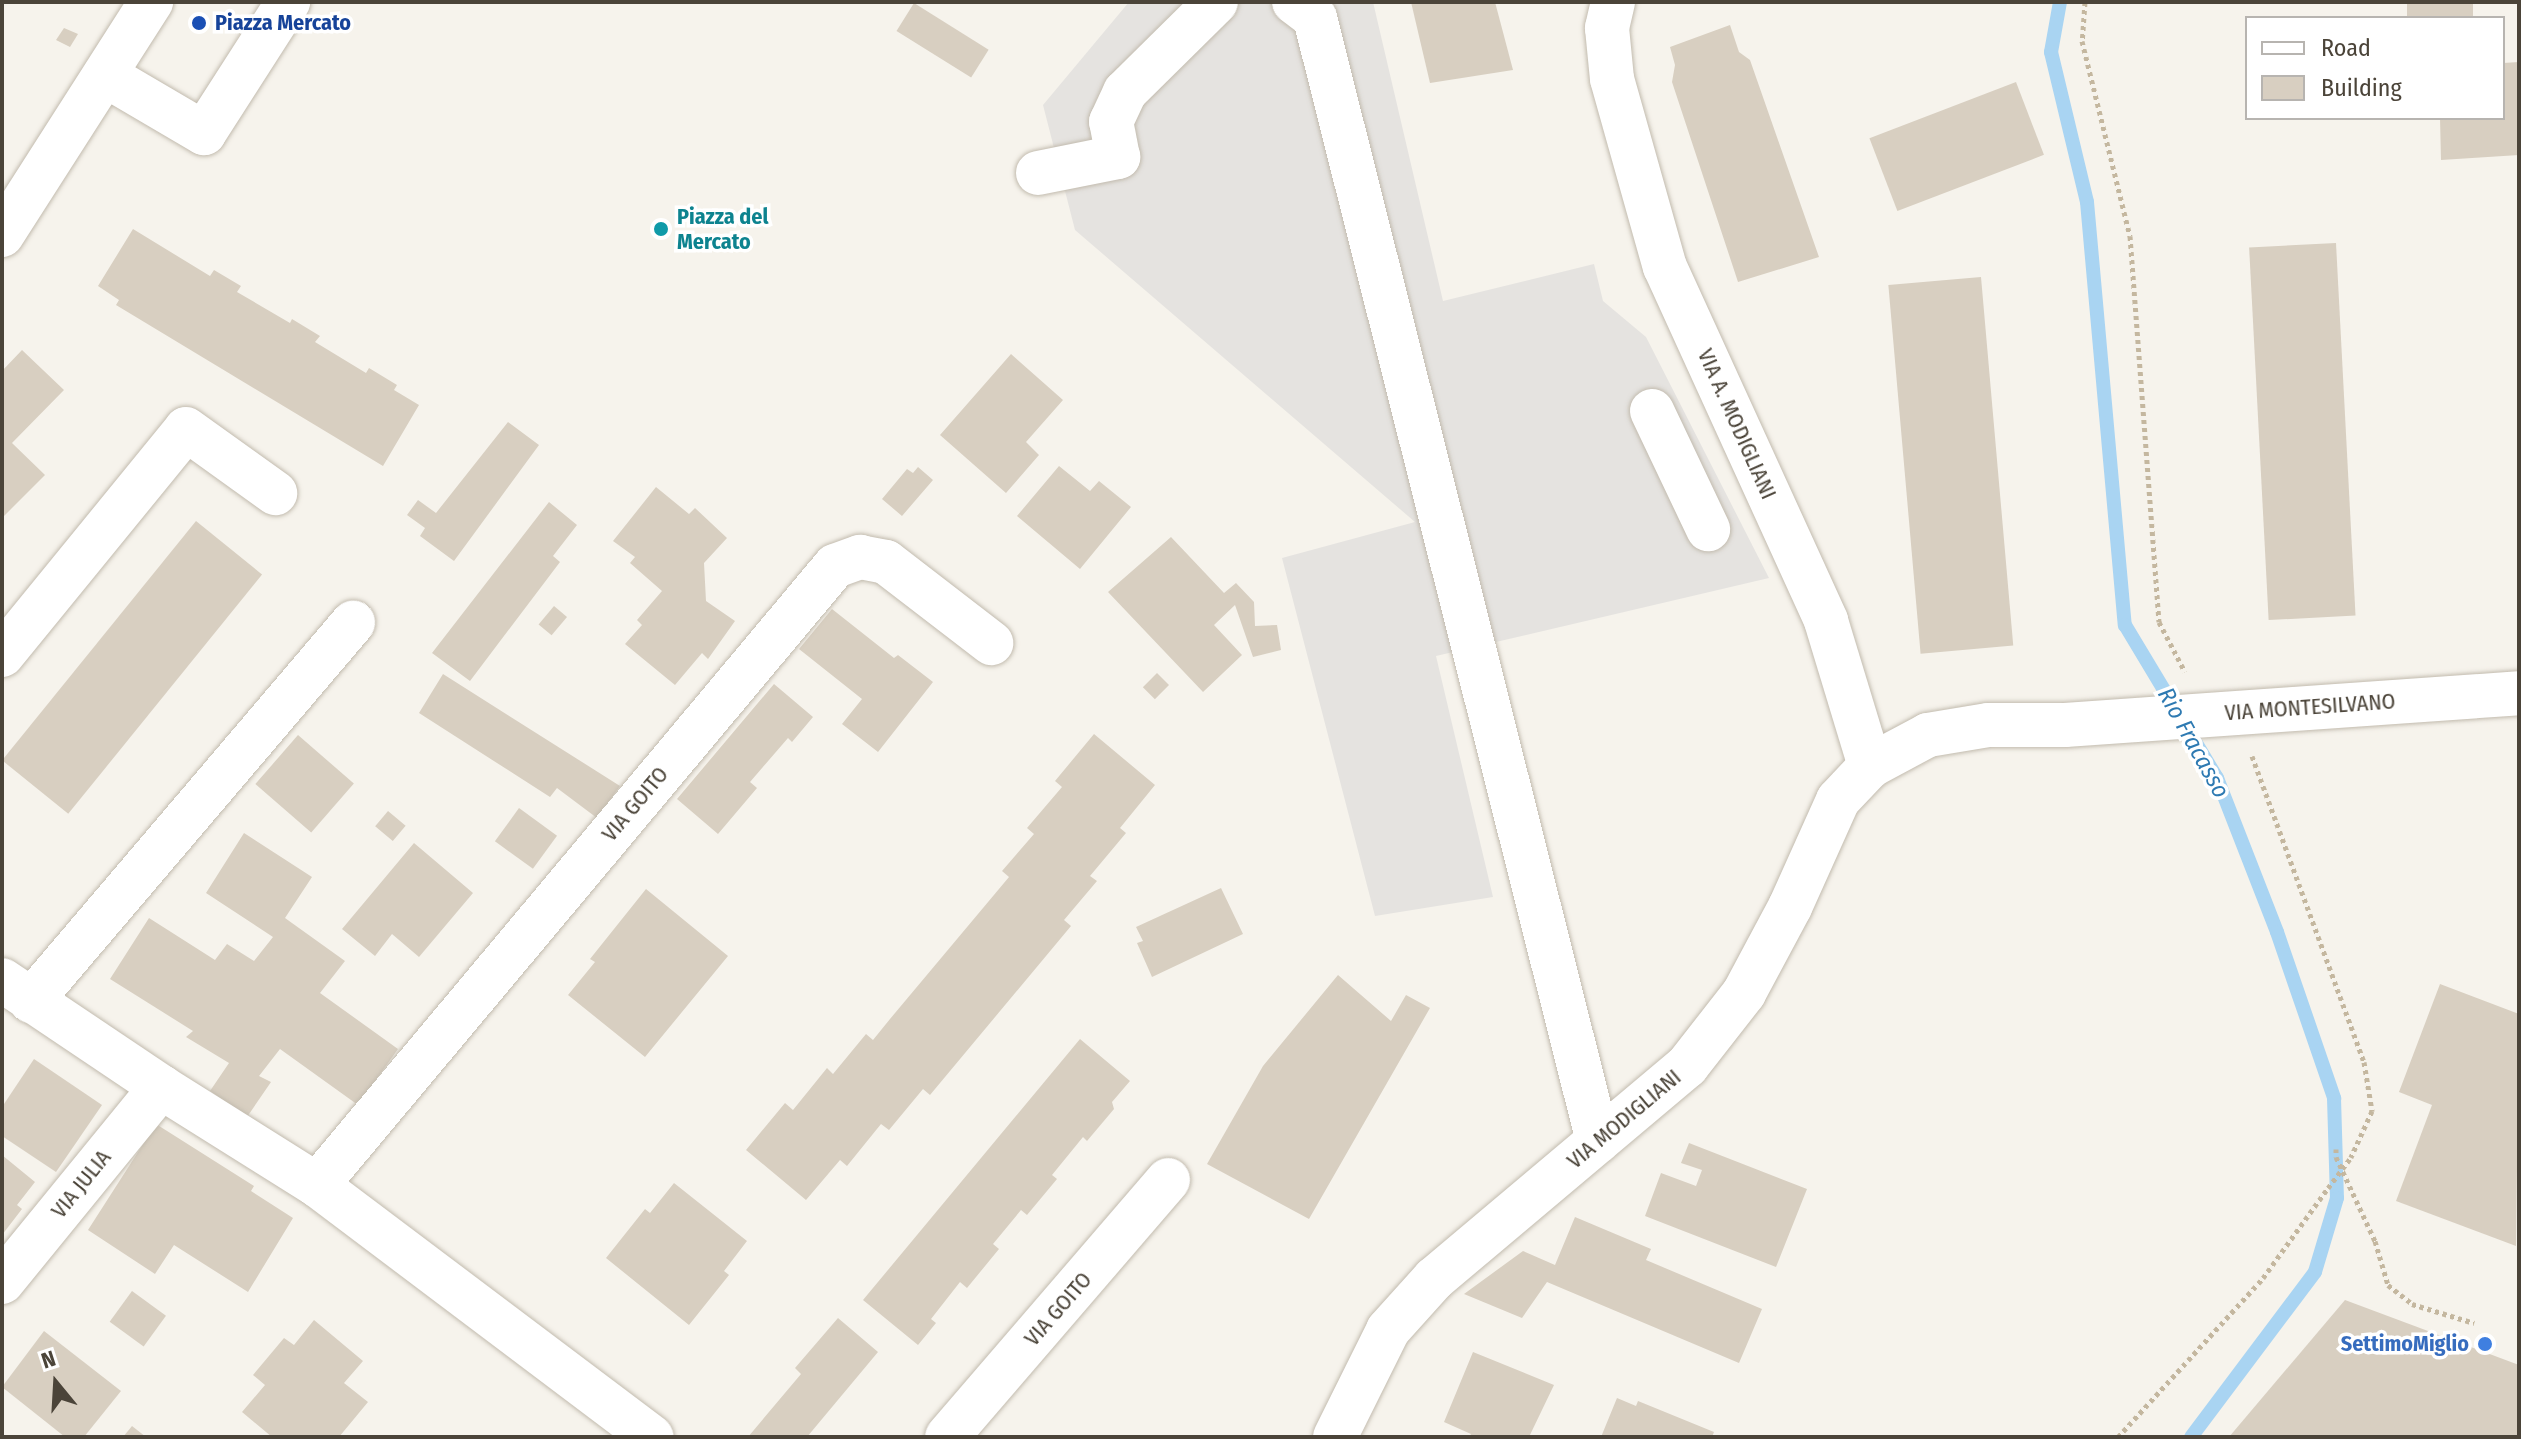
<!DOCTYPE html>
<style>
body{margin:0}
#map{position:relative;width:2521px;height:1439px;overflow:hidden;background:#f6f3ec;font-family:"Fira Sans Condensed",sans-serif}
div>[style]{position:absolute}
[style*='--x']{left:calc(var(--x)*1px);top:calc(var(--y)*1px);width:calc(var(--w)*1px);rotate:calc(var(--a)*1deg)}
.parking>*{inset:0;background:#e5e3e0}
.stream>*{height:14px;margin:-7px;padding:0 7px;transform-origin:7px;border-radius:7px;background:#a9d4f2}
.building>*{inset:0;background:#d8cfc1;transform-origin:0 0}
.path>*{height:5px;margin-top:-2.5px;transform-origin:0;background:repeating-linear-gradient(90deg,#c4b79f 0 4px,transparent 0 8px)}
.roads{filter:drop-shadow(0 0 2px #c2bbae) drop-shadow(0 0 2px #c2bbae)}
.minor>*{height:44px;margin:-22px;padding:0 22px;transform-origin:22px;border-radius:22px;background:#fff}
.path-bridge>*{height:5px;margin-top:-2.5px;transform-origin:0;background:repeating-linear-gradient(90deg,#c4b79f 0 4px,transparent 0 8px)}
.dots>*{width:22px;height:22px;translate:-50% -50%;box-sizing:border-box;border:4px solid #fff;border-radius:50%}
span{translate:-50% -50%;white-space:nowrap;text-align:center;line-height:1.15;-webkit-text-stroke:7px #fff;paint-order:stroke}
.transit-label{font-size:22px;color:#164399;font-weight:700}
.left{translate:0 -50%;text-align:left}
.culture-label{font-size:22px;color:#0d838f;font-weight:700}
.street-label{font-size:22px;color:#4b4439}
.shop-label{font-size:22px;color:#366cbe;font-weight:700}
.right{translate:-100% -50%;text-align:right}
.water-label{font-size:24px;color:#2e7ab2;font-style:italic}
.frame{position:absolute;inset:0;border:4px solid #4b4439;pointer-events:none}
.legend{position:absolute;left:2245px;top:16px;width:260px;height:104px;box-sizing:border-box;background:#fff;border:2px solid #b7b4b0;margin:0;padding:10px 14px;list-style:none;font-size:24px;color:#4b4439}
.legend li{display:flex;align-items:center;gap:16px;height:40px}
.legend b{width:40px;border:2px solid #b7b4b0}
.north{position:absolute;left:16px;top:1343px;width:80px;height:80px;-webkit-text-stroke:6px #fff;paint-order:stroke;rotate:342deg;font-size:22px;font-weight:700;line-height:32px;text-align:center;color:#4b4439}
.north::after{content:'';display:block;margin:auto;width:28px;height:36px;background:#4b4439;clip-path:polygon(50% 0,100% 100%,50% 72%,0 100%)}
</style>
<div id="map">
<div class="parking">
<i style="clip-path:polygon(1129px 2px,1373px 2px,1443px 301px,1594px 264px,1603px 301px,1646px 337px,1769px 578px,1436px 656px,1493px 897px,1375px 916px,1282px 558px,1415px 522px,1075px 230px,1043px 105px)"></i>
</div>
<div class="stream">
<i style="--x:2060;--y:2;--w:51;--a:100.2"></i>
<i style="--x:2051;--y:52;--w:154;--a:76.5"></i>
<i style="--x:2087;--y:202;--w:425;--a:84.9"></i>
<i style="--x:2125;--y:625;--w:179;--a:59"></i>
<i style="--x:2217;--y:778;--w:165;--a:68.7"></i>
<i style="--x:2277;--y:932;--w:176;--a:71"></i>
<i style="--x:2334;--y:1098;--w:100;--a:88.3"></i>
<i style="--x:2337;--y:1198;--w:77;--a:106.6"></i>
<i style="--x:2315;--y:1272;--w:206;--a:126.9"></i>
</div>
<div class="building">
<i style="clip-path:polygon(1411px 2px,1495px 2px,1513px 70px,1430px 83px)"></i>
<i style="left:2407px;top:2px;width:66px;height:16px"></i>
<i style="left:914px;top:3px;width:88px;height:33px;rotate:32deg"></i>
<i style="clip-path:polygon(1730px 25px,1739px 52px,1750px 60px,1819px 257px,1738px 282px,1672px 82px,1675px 65px,1670px 47px)"></i>
<i style="clip-path:polygon(64px 28px,78px 34px,70px 47px,56px 40px)"></i>
<i style="clip-path:polygon(2519px 62px,2519px 155px,2441px 160px,2440px 118px,2503px 118px,2503px 63px)"></i>
<i style="left:2016px;top:82px;width:78px;height:157px;rotate:69deg"></i>
<i style="clip-path:polygon(133px 229px,210px 276px,214px 270px,241px 286px,237px 292px,290px 323px,292px 319px,320px 336px,315px 342px,366px 373px,369px 368px,397px 385px,394px 390px,419px 405px,383px 466px,116px 305px,119px 300px,98px 286px)"></i>
<i style="left:2336px;top:243px;width:373px;height:87px;rotate:87deg"></i>
<i style="left:1981px;top:277px;width:370px;height:93px;rotate:85deg"></i>
<i style="clip-path:polygon(22px 350px,64px 390px,12px 443px,45px 475px,2px 518px,2px 371px)"></i>
<i style="clip-path:polygon(1011px 354px,1063px 400px,1026px 442px,1039px 455px,1006px 493px,940px 435px)"></i>
<i style="clip-path:polygon(508px 422px,539px 445px,454px 561px,420px 536px,425px 528px,407px 515px,418px 500px,436px 513px)"></i>
<i style="clip-path:polygon(1059px 466px,1090px 491px,1099px 481px,1131px 507px,1080px 569px,1017px 516px)"></i>
<i style="clip-path:polygon(918px 467px,933px 480px,902px 516px,882px 499px,907px 469px,913px 473px)"></i>
<i style="clip-path:polygon(656px 487px,689px 514px,695px 508px,727px 538px,704px 563px,706px 601px,735px 621px,708px 659px,702px 653px,675px 685px,625px 644px,642px 625px,637px 620px,662px 591px,630px 563px,635px 557px,613px 541px)"></i>
<i style="clip-path:polygon(549px 502px,577px 525px,553px 556px,560px 562px,470px 681px,432px 653px)"></i>
<i style="left:196px;top:521px;width:85px;height:308px;rotate:39deg"></i>
<i style="clip-path:polygon(1171px 537px,1224px 593px,1236px 583px,1254px 602px,1255px 626px,1277px 625px,1281px 650px,1253px 657px,1235px 605px,1214px 625px,1242px 655px,1203px 692px,1108px 592px)"></i>
<i style="left:554px;top:606px;width:17px;height:24px;rotate:40deg"></i>
<i style="clip-path:polygon(832px 609px,894px 658px,898px 655px,933px 682px,878px 752px,842px 724px,862px 699px,799px 649px)"></i>
<i style="left:1157px;top:673px;width:17px;height:20px;rotate:45deg"></i>
<i style="clip-path:polygon(443px 674px,620px 786px,597px 818px,557px 788px,550px 797px,419px 713px)"></i>
<i style="clip-path:polygon(774px 684px,813px 717px,792px 742px,788px 738px,750px 782px,757px 788px,718px 834px,677px 799px)"></i>
<i style="clip-path:polygon(1094px 734px,1155px 785px,1120px 828px,1126px 833px,1090px 876px,1097px 881px,1064px 920px,1071px 926px,930px 1095px,923px 1089px,889px 1130px,881px 1124px,847px 1166px,840px 1160px,806px 1200px,746px 1150px,785px 1103px,793px 1110px,827px 1068px,833px 1074px,866px 1034px,873px 1040px,890px 1019px,1009px 877px,1002px 871px,1034px 834px,1027px 828px,1062px 787px,1055px 781px)"></i>
<i style="left:298px;top:735px;width:74px;height:65px;rotate:41deg"></i>
<i style="left:519px;top:808px;width:47px;height:41px;rotate:36deg"></i>
<i style="left:388px;top:811px;width:23px;height:20px;rotate:40deg"></i>
<i style="clip-path:polygon(244px 833px,312px 877px,285px 918px,345px 961px,320px 993px,398px 1049px,358px 1105px,280px 1049px,259px 1076px,271px 1082px,247px 1117px,210px 1091px,229px 1063px,186px 1037px,193px 1031px,110px 979px,149px 918px,215px 960px,227px 944px,254px 961px,273px 937px,206px 893px)"></i>
<i style="clip-path:polygon(414px 843px,473px 893px,419px 957px,392px 934px,375px 956px,342px 929px)"></i>
<i style="clip-path:polygon(1221px 888px,1243px 934px,1152px 977px,1137px 943px,1143px 941px,1136px 927px)"></i>
<i style="clip-path:polygon(646px 889px,728px 956px,645px 1057px,568px 995px,595px 962px,590px 959px)"></i>
<i style="clip-path:polygon(1338px 975px,1391px 1021px,1406px 995px,1430px 1008px,1309px 1219px,1207px 1164px,1263px 1066px)"></i>
<i style="clip-path:polygon(2440px 984px,2519px 1014px,2516px 1246px,2396px 1201px,2432px 1105px,2399px 1092px)"></i>
<i style="clip-path:polygon(1080px 1039px,1130px 1081px,1112px 1102px,1114px 1109px,1087px 1141px,1083px 1137px,1052px 1175px,1057px 1179px,1027px 1215px,1021px 1210px,993px 1244px,999px 1249px,967px 1288px,960px 1282px,931px 1319px,936px 1323px,918px 1345px,863px 1300px)"></i>
<i style="clip-path:polygon(34px 1059px,102px 1105px,56px 1172px,2px 1136px,2px 1107px)"></i>
<i style="clip-path:polygon(156px 1124px,254px 1186px,251px 1191px,293px 1218px,248px 1292px,174px 1245px,155px 1274px,88px 1230px)"></i>
<i style="clip-path:polygon(1689px 1143px,1807px 1189px,1776px 1267px,1645px 1216px,1661px 1173px,1696px 1186px,1702px 1170px,1681px 1163px)"></i>
<i style="clip-path:polygon(2px 1155px,35px 1182px,17px 1205px,22px 1209px,2px 1235px)"></i>
<i style="clip-path:polygon(674px 1183px,747px 1241px,724px 1271px,729px 1275px,689px 1325px,606px 1258px,645px 1209px,650px 1213px)"></i>
<i style="clip-path:polygon(1575px 1217px,1651px 1249px,1646px 1260px,1762px 1309px,1739px 1363px,1547px 1282px,1522px 1318px,1464px 1294px,1523px 1251px,1555px 1265px)"></i>
<i style="left:132px;top:1291px;width:42px;height:38px;rotate:36deg"></i>
<i style="clip-path:polygon(2345px 1300px,2519px 1365px,2519px 1437px,2229px 1437px)"></i>
<i style="clip-path:polygon(838px 1318px,878px 1352px,807px 1437px,748px 1437px,801px 1374px,795px 1368px)"></i>
<i style="clip-path:polygon(314px 1320px,363px 1361px,344px 1383px,368px 1402px,339px 1437px,272px 1437px,242px 1412px,265px 1385px,253px 1375px,284px 1338px,294px 1345px)"></i>
<i style="clip-path:polygon(44px 1331px,121px 1391px,84px 1437px,65px 1437px,2px 1387px)"></i>
<i style="clip-path:polygon(1473px 1352px,1554px 1385px,1529px 1437px,1469px 1437px,1471px 1434px,1444px 1422px)"></i>
<i style="clip-path:polygon(1617px 1398px,1636px 1406px,1638px 1401px,1714px 1432px,1712px 1437px,1601px 1437px)"></i>
<i style="clip-path:polygon(132px 1426px,146px 1437px,123px 1437px)"></i>
</div>
<div class="path">
<i style="--x:2085;--y:2;--w:39;--a:94"></i>
<i style="--x:2082;--y:41;--w:201;--a:76.2"></i>
<i style="--x:2130;--y:236;--w:387;--a:85.7"></i>
<i style="--x:2159;--y:622;--w:56;--a:62.5"></i>
<i style="--x:2252;--y:756;--w:326;--a:69.9"></i>
<i style="--x:2364;--y:1062;--w:50;--a:80.7"></i>
<i style="--x:2372;--y:1111;--w:51;--a:114.5"></i>
<i style="--x:2336;--y:1149;--w:8;--a:90"></i>
<i style="--x:2336;--y:1157;--w:93;--a:65.1"></i>
<i style="--x:2375;--y:1241;--w:46;--a:73.5"></i>
<i style="--x:2388;--y:1285;--w:31;--a:38"></i>
<i style="--x:2412;--y:1304;--w:65;--a:17"></i>
<i style="--x:2118;--y:1437;--w:215;--a:-47.6"></i>
<i style="--x:2263;--y:1278;--w:111;--a:-54.2"></i>
</div>
<div class="roads">
<div class="minor">
<i style="--x:1294;--y:2;--w:26;--a:37"></i>
<i style="--x:1315;--y:18;--w:1158;--a:75.86"></i>
<i style="--x:1613;--y:2;--w:27;--a:103"></i>
<i style="--x:1607;--y:28;--w:51;--a:84.4"></i>
<i style="--x:1612;--y:79;--w:195;--a:74.3"></i>
<i style="--x:1665;--y:267;--w:389;--a:65.5"></i>
<i style="--x:1826;--y:621;--w:152;--a:73.1"></i>
<i style="--x:105;--y:75;--w:115;--a:30.4"></i>
<i style="--x:204;--y:133;--w:156;--a:-57.3"></i>
<i style="--x:1038;--y:173;--w:82;--a:-11.3"></i>
<i style="--x:1118;--y:157;--w:36;--a:-101"></i>
<i style="--x:1111;--y:122;--w:33;--a:-65"></i>
<i style="--x:1125;--y:92;--w:128;--a:-44.7"></i>
<i style="--x:2;--y:235;--w:277;--a:-57.4"></i>
<i style="--x:1652;--y:411;--w:131;--a:64.6"></i>
<i style="--x:2;--y:655;--w:291;--a:-50.8"></i>
<i style="--x:186;--y:429;--w:110;--a:35.7"></i>
<i style="--x:2;--y:980;--w:192;--a:33.9"></i>
<i style="--x:161;--y:1087;--w:184;--a:32.1"></i>
<i style="--x:317;--y:1185;--w:419;--a:37"></i>
<i style="--x:31;--y:1001;--w:497;--a:-49.6"></i>
<i style="--x:317;--y:1185;--w:807;--a:-50.08"></i>
<i style="--x:835;--y:566;--w:27;--a:-20"></i>
<i style="--x:860;--y:557;--w:26;--a:11"></i>
<i style="--x:886;--y:562;--w:133;--a:37.6"></i>
<i style="--x:2;--y:1282;--w:252;--a:-50.8"></i>
<i style="--x:947;--y:1437;--w:339;--a:-49.3"></i>
<i style="--x:1335;--y:1437;--w:119;--a:-63.6"></i>
<i style="--x:1388;--y:1330;--w:69;--a:-48"></i>
<i style="--x:1434;--y:1279;--w:331;--a:-40.1"></i>
<i style="--x:1687;--y:1066;--w:93;--a:-52"></i>
<i style="--x:1744;--y:993;--w:98;--a:-61.9"></i>
<i style="--x:1790;--y:907;--w:117;--a:-65.8"></i>
<i style="--x:1838;--y:800;--w:47;--a:-46.7"></i>
<i style="--x:1870;--y:766;--w:66;--a:-28.1"></i>
<i style="--x:1928;--y:735;--w:61;--a:-9.5"></i>
<i style="--x:1988;--y:725;--w:77;--a:0"></i>
<i style="--x:2065;--y:725;--w:455;--a:-4"></i>
</div>
</div>
<div class="path-bridge">
<i style="--x:2328;--y:1188;--w:39;--a:-53"></i>
</div>
<div class="dots">
<i style="left:199px;top:23px;background:#1a4fb4"></i>
<i style="left:661px;top:229px;background:#0f9aa8"></i>
<i style="left:2485px;top:1344px;background:#3f7fe0"></i>
</div>
<div class="transit-label">
<span class="left" style="left:215px;top:23px">Piazza Mercato</span>
</div>
<div class="culture-label">
<span class="left" style="left:677px;top:229px">Piazza del<br>Mercato</span>
</div>
<div class="street-label">
<span style="left:1737px;top:424px;rotate:66deg">VIA A. MODIGLIANI</span>
<span style="left:2310px;top:707px;rotate:-4deg">VIA MONTESILVANO</span>
<span style="left:635px;top:804px;rotate:-50deg">VIA GOITO</span>
<span style="left:1624px;top:1119px;rotate:-40deg">VIA MODIGLIANI</span>
<span style="left:81px;top:1184px;rotate:-51deg">VIA JULIA</span>
<span style="left:1058px;top:1309px;rotate:-49deg">VIA GOITO</span>
</div>
<div class="shop-label">
<span class="right" style="left:2469px;top:1344px">SettimoMiglio</span>
</div>
<div class="water-label">
<span style="left:2193px;top:743px;rotate:61deg">Rio Fracasso</span>
</div>
<div class="frame"></div>
<ul class="legend">
<li><b style="height:10px;background:#fff"></b>Road</li>
<li><b style="height:22px;background:#d8cfc1"></b>Building</li>
</ul>
<div class="north">N</div>
</div>
